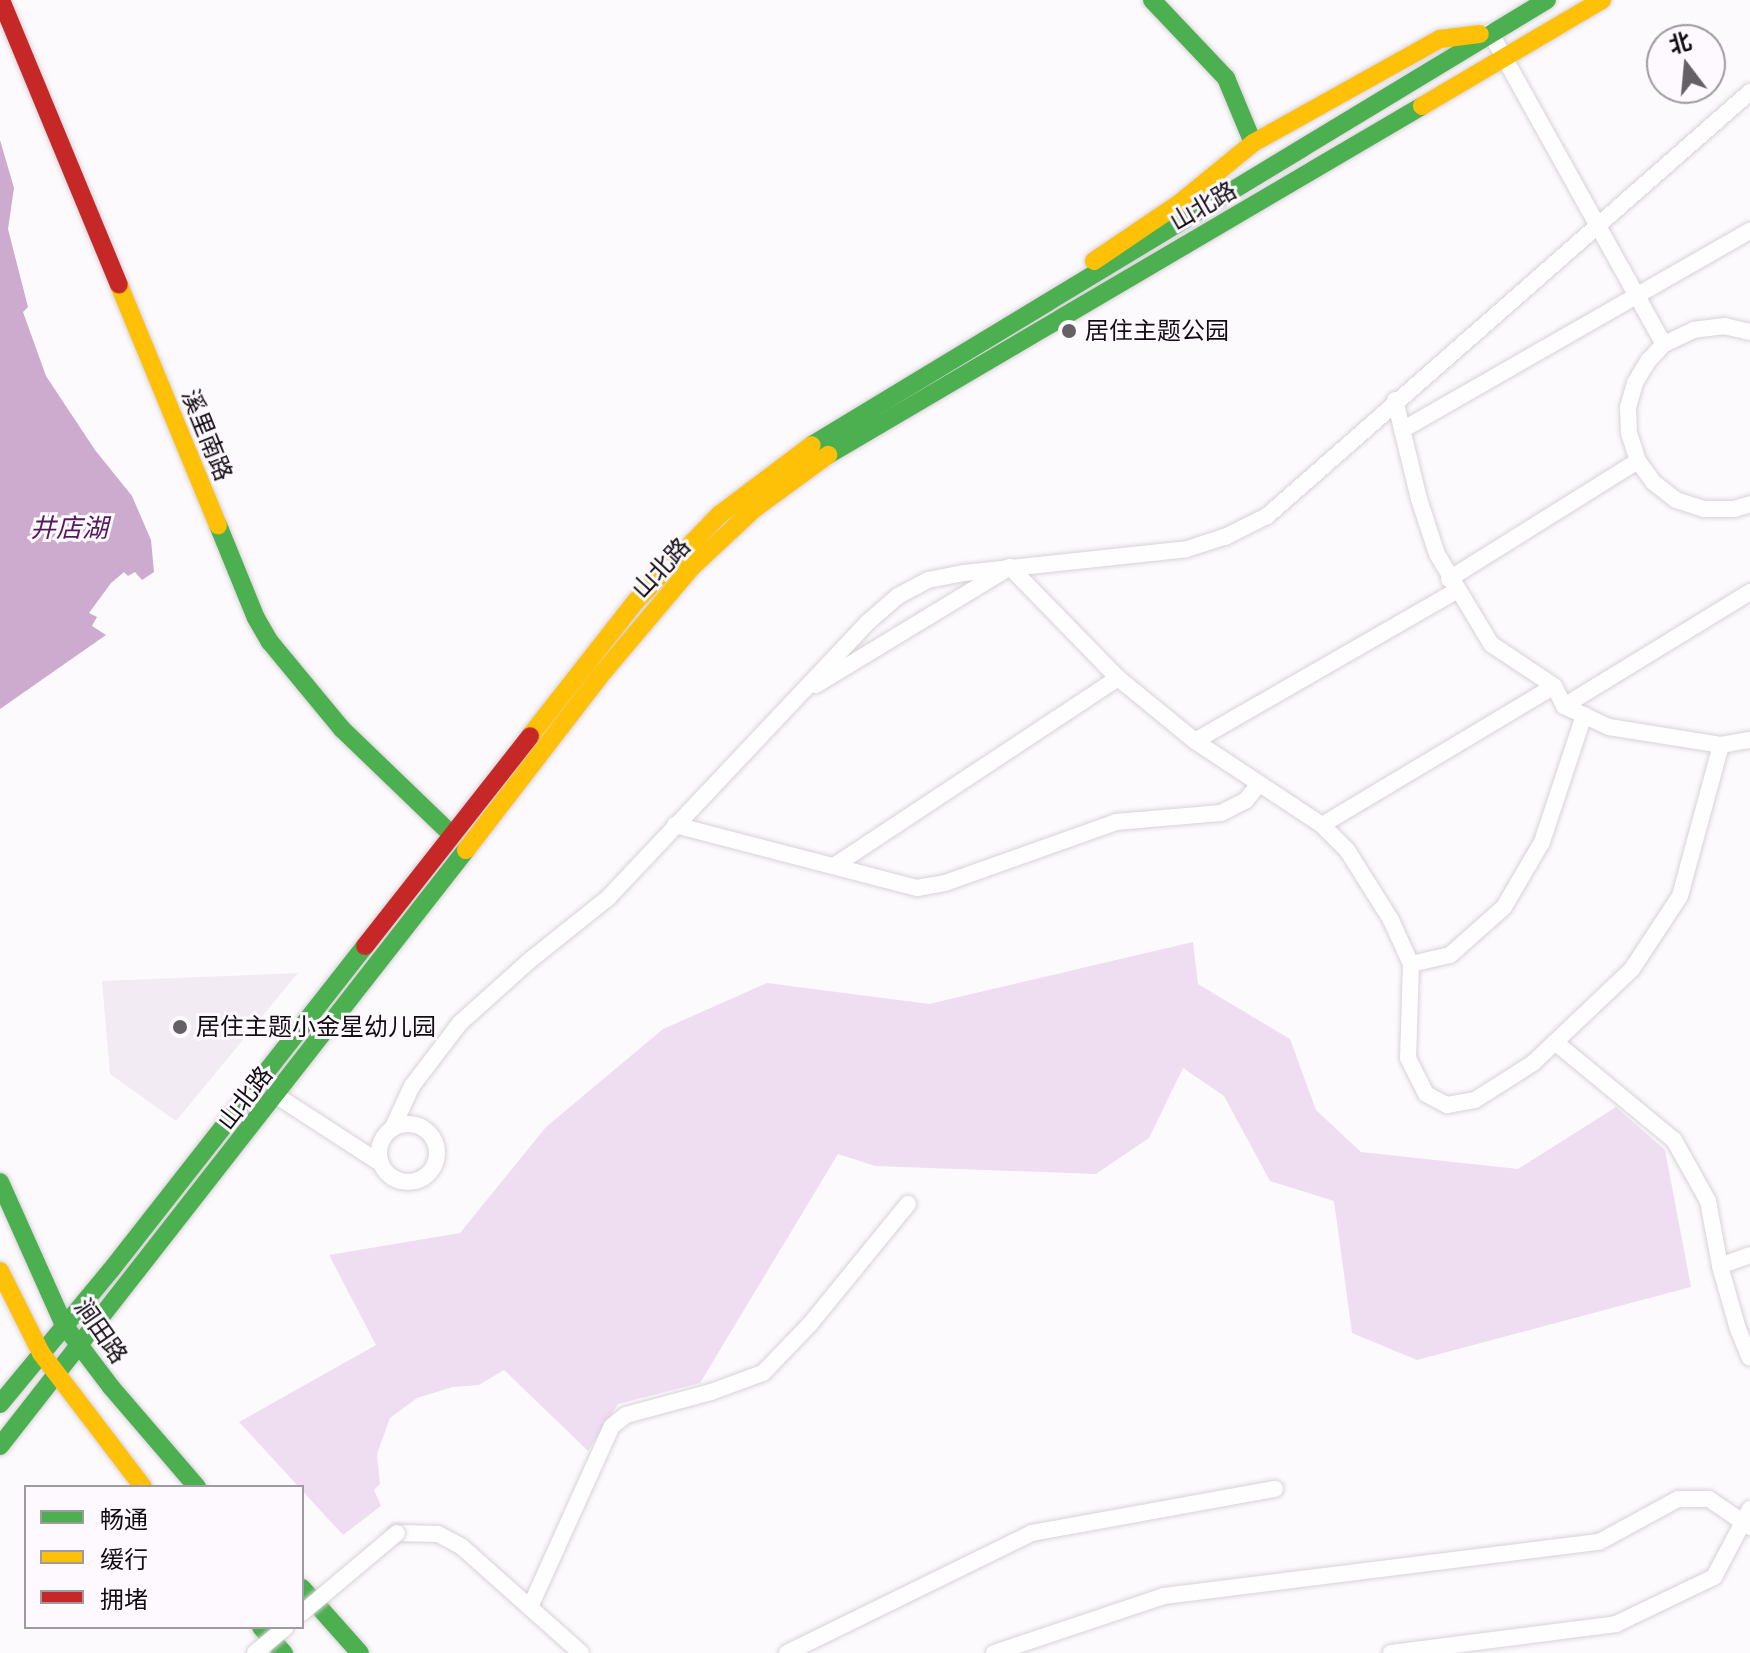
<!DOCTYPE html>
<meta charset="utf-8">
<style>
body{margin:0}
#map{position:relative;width:1750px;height:1653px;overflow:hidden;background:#fcfafd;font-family:Ubuntu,"Noto Sans SC",sans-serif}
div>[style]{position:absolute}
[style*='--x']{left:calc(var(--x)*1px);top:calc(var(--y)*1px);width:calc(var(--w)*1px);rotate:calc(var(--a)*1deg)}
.built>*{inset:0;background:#f2ebf3}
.green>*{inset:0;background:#efdef1}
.water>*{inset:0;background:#ccabcf}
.roads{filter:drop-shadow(0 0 2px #d8d2d8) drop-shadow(0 0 2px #d8d2d8)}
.street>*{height:16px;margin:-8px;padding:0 8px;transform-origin:8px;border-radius:8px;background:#fffeff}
.street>.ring{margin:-8px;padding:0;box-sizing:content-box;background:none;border:16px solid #fffeff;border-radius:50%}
.fast>*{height:18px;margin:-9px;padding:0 9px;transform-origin:9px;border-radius:9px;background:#4caf50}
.slow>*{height:18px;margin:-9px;padding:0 9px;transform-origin:9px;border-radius:9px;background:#ffc107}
.jam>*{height:18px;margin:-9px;padding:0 9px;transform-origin:9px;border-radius:9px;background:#c62828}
.bridges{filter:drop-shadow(0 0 2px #d8d2d8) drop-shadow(0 0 2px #d8d2d8)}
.street-bridge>*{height:16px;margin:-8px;padding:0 8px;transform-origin:8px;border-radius:8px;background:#fffeff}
.dots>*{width:22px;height:22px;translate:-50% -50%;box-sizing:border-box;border:4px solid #fdf9fe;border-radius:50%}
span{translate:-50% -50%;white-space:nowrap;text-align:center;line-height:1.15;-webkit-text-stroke:6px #fdf9fe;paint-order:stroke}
.street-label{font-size:24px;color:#130c14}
.poi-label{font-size:24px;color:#130c14}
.left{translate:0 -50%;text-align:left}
.water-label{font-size:26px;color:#531b59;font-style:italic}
.legend{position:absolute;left:24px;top:1485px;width:280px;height:144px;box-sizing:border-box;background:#fdf9fe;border:2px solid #9f9aa0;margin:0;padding:10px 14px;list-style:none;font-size:24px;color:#130c14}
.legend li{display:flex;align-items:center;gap:16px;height:40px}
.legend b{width:40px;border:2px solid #9f9aa0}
.north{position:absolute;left:1646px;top:24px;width:80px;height:80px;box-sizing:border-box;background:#fdf9fe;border:2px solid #9f9aa0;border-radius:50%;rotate:344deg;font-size:22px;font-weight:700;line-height:32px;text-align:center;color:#130c14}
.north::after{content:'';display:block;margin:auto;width:28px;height:36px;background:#655f66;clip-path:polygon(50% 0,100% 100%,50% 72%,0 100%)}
</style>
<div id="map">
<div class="built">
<i style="clip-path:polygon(298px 973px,176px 1121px,110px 1074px,102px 981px)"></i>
</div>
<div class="green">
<i style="clip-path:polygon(1193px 942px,1198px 984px,1290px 1039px,1316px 1110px,1361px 1152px,1518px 1169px,1616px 1107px,1665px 1150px,1691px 1287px,1417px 1360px,1352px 1333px,1334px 1201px,1270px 1181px,1224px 1096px,1183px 1068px,1149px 1138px,1096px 1174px,875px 1166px,838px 1154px,700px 1383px,618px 1404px,588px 1451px,504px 1370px,479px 1385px,453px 1387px,417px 1398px,390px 1418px,377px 1454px,380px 1484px,374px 1490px,381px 1506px,343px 1535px,239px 1422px,376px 1345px,329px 1255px,460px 1233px,546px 1127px,663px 1029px,767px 983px,929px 1004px)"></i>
</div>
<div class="water">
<i style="clip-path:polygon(0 140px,14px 188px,8px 229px,28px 307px,23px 312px,46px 376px,95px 450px,132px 496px,151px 540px,154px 572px,142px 580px,135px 572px,128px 576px,124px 572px,111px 583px,89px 613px,97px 617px,92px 626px,106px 635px,0 709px)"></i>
</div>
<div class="roads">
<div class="street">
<i style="--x:1490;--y:32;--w:357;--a:60.9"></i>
<i style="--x:1750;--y:332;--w:26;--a:-167"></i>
<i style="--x:1725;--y:326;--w:31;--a:173"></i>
<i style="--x:1694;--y:330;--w:33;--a:155"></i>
<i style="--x:1664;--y:344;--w:23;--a:133"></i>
<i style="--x:1648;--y:361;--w:26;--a:121"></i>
<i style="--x:1635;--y:383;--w:25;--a:106"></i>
<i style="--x:1628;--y:407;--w:26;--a:88"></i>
<i style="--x:1629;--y:433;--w:29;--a:72"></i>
<i style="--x:1638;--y:461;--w:26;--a:54"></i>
<i style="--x:1653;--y:482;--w:29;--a:38"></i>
<i style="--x:1676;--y:500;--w:29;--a:18"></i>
<i style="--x:1704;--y:509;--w:30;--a:0"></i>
<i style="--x:1734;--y:509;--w:17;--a:-17"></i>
<i style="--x:1395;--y:400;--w:102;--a:76.4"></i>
<i style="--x:1419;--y:499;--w:58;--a:71.9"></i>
<i style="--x:1437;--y:554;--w:105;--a:59"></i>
<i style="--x:1491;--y:644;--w:76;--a:33.7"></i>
<i style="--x:1554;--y:686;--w:22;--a:63"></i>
<i style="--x:1564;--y:706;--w:50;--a:25"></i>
<i style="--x:1609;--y:727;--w:113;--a:9.1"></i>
<i style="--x:1721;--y:745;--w:29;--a:-10"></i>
<i style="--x:1402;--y:430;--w:401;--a:-29.8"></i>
<i style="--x:1449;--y:579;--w:223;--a:-32"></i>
<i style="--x:816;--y:685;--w:227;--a:-31.3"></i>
<i style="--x:1010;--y:567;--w:155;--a:45.8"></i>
<i style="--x:1118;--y:678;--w:99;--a:39.3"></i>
<i style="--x:1195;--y:741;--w:152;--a:33.5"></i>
<i style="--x:1322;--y:825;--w:35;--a:45"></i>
<i style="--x:1347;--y:850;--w:83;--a:57.8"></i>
<i style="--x:1391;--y:920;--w:48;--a:65.6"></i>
<i style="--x:1411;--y:964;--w:94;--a:91.8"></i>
<i style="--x:1408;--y:1058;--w:40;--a:63.4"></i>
<i style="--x:1426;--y:1094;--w:24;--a:28"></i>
<i style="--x:1447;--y:1105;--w:28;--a:-10"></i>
<i style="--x:1475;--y:1100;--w:69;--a:-32.5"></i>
<i style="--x:1533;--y:1063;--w:137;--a:-43.5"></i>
<i style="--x:1632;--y:969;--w:87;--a:-56.7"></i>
<i style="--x:1680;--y:896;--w:156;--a:-74.8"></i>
<i style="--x:1564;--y:706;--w:218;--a:-31.5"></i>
<i style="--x:1195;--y:741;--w:301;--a:-29.9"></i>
<i style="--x:675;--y:825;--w:250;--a:14.6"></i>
<i style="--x:917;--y:888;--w:28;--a:-10"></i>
<i style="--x:945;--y:883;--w:182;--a:-19.6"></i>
<i style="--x:1116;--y:822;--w:105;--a:-4.9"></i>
<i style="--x:1221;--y:813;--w:28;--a:-27"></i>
<i style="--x:1246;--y:800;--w:21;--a:-51"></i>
<i style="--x:1322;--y:825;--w:270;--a:-30.9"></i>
<i style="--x:834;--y:866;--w:341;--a:-33.5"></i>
<i style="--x:1411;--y:964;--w:40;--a:-13"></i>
<i style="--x:1450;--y:955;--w:72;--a:-41.6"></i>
<i style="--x:1504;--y:907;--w:75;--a:-59.7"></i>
<i style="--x:1542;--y:842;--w:134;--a:-71.7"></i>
<i style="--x:1555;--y:1042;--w:154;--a:39.5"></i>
<i style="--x:1674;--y:1140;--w:70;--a:60.9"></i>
<i style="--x:1708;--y:1201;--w:66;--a:79.5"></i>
<i style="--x:1720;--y:1266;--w:66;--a:74.1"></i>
<i style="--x:1738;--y:1329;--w:31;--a:68"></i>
<i style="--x:277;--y:1096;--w:123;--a:33"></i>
<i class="ring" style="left:379px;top:1124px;width:42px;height:42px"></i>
<i style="--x:392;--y:1129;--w:47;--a:-65.1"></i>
<i style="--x:412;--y:1086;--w:79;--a:-52.7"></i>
<i style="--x:460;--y:1023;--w:93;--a:-41.9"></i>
<i style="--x:529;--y:961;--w:101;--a:-38.6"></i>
<i style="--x:608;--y:898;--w:378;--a:-46.7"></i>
<i style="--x:867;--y:623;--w:41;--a:-41.1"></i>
<i style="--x:898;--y:596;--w:34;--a:-28"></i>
<i style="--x:928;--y:580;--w:37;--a:-11"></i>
<i style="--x:964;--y:573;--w:224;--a:-6.1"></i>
<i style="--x:1187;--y:549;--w:40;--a:-18"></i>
<i style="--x:1225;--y:537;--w:47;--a:-26.6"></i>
<i style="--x:1267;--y:516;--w:643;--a:-41.28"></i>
<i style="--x:1720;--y:1266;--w:32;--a:-20"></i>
<i style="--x:397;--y:1533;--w:41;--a:1.4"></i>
<i style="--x:438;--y:1534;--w:27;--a:28"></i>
<i style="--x:462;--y:1547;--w:159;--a:41.7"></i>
<i style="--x:531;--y:1605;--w:196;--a:-65.7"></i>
<i style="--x:612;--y:1426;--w:18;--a:-38"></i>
<i style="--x:626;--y:1415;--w:88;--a:-15.1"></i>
<i style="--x:711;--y:1392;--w:55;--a:-20.1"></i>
<i style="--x:763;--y:1373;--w:68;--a:-46.2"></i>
<i style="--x:810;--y:1324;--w:155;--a:-50.8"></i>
<i style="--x:787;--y:1653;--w:273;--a:-26.1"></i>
<i style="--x:1032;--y:1533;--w:247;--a:-10.3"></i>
<i style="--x:994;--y:1653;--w:179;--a:-18.5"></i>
<i style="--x:1164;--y:1596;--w:438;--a:-7.1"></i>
<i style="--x:1599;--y:1542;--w:90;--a:-28.6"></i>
<i style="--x:1678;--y:1499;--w:31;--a:0"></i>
<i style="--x:1709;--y:1499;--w:50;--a:34.3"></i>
<i style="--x:1391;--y:1653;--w:227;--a:-7.3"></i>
<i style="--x:1616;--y:1624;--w:109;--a:-25.6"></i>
<i style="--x:1714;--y:1577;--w:77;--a:-62.1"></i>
</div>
<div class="fast">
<i style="--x:1152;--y:0;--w:108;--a:46.5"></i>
<i style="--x:1226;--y:78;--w:70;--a:67.4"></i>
<i style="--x:812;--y:445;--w:859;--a:-31.19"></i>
<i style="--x:828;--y:455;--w:689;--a:-30.44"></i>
<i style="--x:218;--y:525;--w:100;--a:67.8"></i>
<i style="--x:256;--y:618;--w:28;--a:60"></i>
<i style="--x:270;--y:642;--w:113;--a:50.4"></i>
<i style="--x:342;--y:729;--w:151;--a:43.9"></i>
<i style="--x:0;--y:1182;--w:157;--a:65.9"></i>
<i style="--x:64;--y:1325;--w:78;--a:52.8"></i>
<i style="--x:111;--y:1387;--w:132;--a:49.3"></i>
<i style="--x:0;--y:1404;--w:174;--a:-50.4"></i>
<i style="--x:111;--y:1270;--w:412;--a:-51.9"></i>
<i style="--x:0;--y:1446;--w:757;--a:-51.98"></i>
<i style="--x:302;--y:1588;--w:87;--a:48.3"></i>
<i style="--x:261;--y:1627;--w:35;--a:49"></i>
</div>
<div class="slow">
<i style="--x:1422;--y:106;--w:209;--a:-30.5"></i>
<i style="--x:1094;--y:261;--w:105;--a:-34.1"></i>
<i style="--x:1181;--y:202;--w:93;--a:-39.3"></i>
<i style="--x:1253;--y:143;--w:214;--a:-29.1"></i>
<i style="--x:1440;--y:39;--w:40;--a:-7.1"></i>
<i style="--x:119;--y:285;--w:260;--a:67.6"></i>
<i style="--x:530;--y:736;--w:170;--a:-51.9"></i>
<i style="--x:635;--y:602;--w:121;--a:-46"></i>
<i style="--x:719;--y:515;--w:116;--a:-37"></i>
<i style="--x:466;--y:850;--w:218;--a:-52.4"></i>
<i style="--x:599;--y:677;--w:144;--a:-49.8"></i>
<i style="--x:692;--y:567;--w:85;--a:-43.1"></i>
<i style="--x:754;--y:509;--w:92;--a:-36.1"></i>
<i style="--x:0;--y:1271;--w:92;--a:63.4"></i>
<i style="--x:41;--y:1353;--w:168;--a:52.7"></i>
</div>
<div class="jam">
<i style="--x:1;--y:0;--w:308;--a:67.5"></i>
<i style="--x:365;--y:946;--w:267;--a:-51.8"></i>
</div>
</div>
<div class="bridges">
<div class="street-bridge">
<i style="--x:302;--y:1613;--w:124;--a:-40.1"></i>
<i style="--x:255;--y:1653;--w:40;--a:-40"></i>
</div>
</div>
<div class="dots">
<i style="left:1069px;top:331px;background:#655f66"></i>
<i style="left:180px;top:1027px;background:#655f66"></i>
</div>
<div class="street-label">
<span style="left:1203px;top:206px;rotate:-30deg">山北路</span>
<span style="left:207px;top:435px;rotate:68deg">溪里南路</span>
<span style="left:661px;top:568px;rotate:-47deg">山北路</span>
<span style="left:245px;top:1098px;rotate:-52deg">山北路</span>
<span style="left:101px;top:1331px;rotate:55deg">涧田路</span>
</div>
<div class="poi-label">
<span class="left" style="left:1085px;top:331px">居住主题公园</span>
<span class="left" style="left:196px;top:1027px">居住主题小金星幼儿园</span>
</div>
<div class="water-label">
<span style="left:69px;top:528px">井店湖</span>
</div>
<ul class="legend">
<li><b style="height:10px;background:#4caf50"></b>畅通</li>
<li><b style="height:10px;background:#ffc107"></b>缓行</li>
<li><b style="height:10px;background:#c62828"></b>拥堵</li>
</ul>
<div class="north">北</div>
</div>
